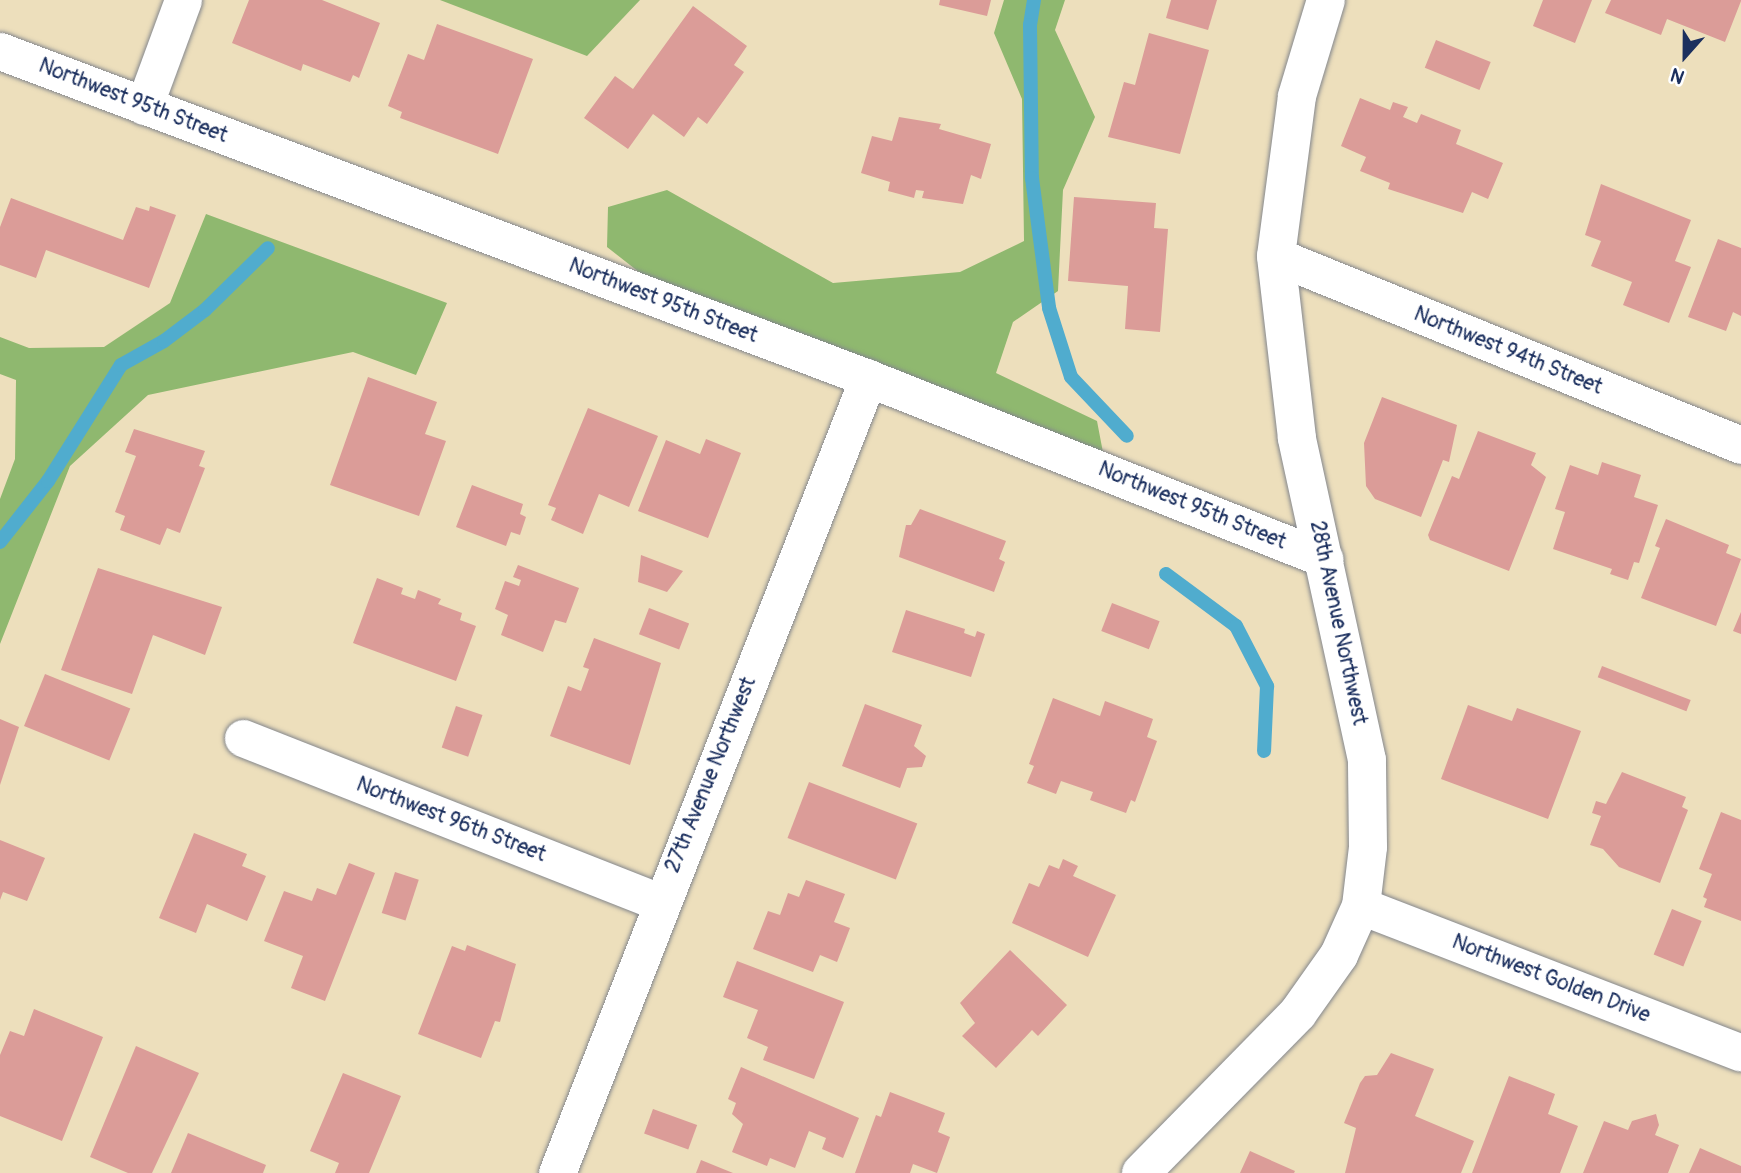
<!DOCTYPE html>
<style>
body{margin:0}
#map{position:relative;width:1741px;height:1173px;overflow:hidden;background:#eddfbc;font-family:Pangolin,sans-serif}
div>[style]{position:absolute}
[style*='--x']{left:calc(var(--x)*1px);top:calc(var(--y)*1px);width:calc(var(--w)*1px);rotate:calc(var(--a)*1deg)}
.forest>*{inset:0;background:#8fb86f}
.stream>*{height:14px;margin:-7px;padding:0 7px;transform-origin:7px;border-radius:7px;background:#50acce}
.building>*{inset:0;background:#db9c98;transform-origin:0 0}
.roads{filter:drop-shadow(0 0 2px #84878d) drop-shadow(0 0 2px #84878d)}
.minor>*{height:37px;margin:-18.5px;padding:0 18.5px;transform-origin:18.5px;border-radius:18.5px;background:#fff}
.tertiary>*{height:38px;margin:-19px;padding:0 19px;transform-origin:19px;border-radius:19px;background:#fff}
span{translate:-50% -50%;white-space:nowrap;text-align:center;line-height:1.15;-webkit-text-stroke:6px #fff;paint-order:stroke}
.street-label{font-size:21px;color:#1b2f5e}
.north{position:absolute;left:1650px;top:21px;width:70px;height:70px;-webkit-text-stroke:5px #fff;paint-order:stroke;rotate:201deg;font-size:19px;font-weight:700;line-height:28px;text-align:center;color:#1b2f5e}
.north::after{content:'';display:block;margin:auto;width:24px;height:32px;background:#1b2f5e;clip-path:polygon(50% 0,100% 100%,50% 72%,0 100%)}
</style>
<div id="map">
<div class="forest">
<i style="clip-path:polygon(440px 0,640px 0,587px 56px)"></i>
<i style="clip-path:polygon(1004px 0,1065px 0,1055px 30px,1095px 117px,1063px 190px,1058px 291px,1013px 322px,996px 373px,1097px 421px,1105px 463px,667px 294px,607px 247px,608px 207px,667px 190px,833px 283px,960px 272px,1024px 241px,1022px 99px,994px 33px)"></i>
<i style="clip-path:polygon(206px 214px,447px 303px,416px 375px,353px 352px,148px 395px,70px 466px,0 644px,0 499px,15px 459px,16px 380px,0 374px,0 337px,29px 348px,104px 347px,170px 303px)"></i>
</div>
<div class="stream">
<i style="--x:1034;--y:0;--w:25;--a:99"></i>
<i style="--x:1030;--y:25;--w:153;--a:89.3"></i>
<i style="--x:1032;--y:178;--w:131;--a:82.5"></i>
<i style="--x:1049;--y:308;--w:72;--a:72.3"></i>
<i style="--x:1071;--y:377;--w:81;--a:46.5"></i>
<i style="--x:0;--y:542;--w:78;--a:-51.8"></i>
<i style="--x:48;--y:481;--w:137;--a:-57.8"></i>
<i style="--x:121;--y:365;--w:49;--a:-29.2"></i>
<i style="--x:164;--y:341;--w:51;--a:-37.1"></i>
<i style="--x:205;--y:310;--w:88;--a:-44.5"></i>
<i style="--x:1166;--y:574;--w:87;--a:36.6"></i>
<i style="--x:1236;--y:626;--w:68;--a:62.7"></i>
<i style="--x:1267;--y:686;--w:65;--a:92.6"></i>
</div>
<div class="building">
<i style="clip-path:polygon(249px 0,322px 0,380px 23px,359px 78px,353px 75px,350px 82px,303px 64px,301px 71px,232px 43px)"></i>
<i style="clip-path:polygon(940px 0,991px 0,987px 16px,939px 5px)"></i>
<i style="clip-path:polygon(1171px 0,1217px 0,1208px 30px,1166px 18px)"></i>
<i style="clip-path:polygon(1543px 0,1592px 0,1575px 43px,1533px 26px)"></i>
<i style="clip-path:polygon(1611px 0,1741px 0,1741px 1px,1725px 42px,1667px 19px,1661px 35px,1605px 13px)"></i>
<i style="clip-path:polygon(693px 6px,747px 46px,734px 65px,744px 72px,707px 124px,698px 117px,684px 137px,653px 114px,628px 149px,584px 118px,615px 76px,633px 89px)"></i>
<i style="clip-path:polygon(437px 24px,533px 59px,498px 154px,400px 118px,402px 112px,388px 106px,408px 54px,424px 60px)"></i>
<i style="clip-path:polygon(1149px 33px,1209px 50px,1180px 154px,1108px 137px,1124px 82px,1135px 85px)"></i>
<i style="left:1436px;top:40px;width:59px;height:30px;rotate:22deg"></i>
<i style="clip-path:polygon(1360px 98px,1390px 110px,1393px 102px,1408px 107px,1403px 117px,1417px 123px,1421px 114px,1461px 130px,1456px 144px,1503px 163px,1488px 199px,1472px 192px,1463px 213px,1388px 189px,1390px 183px,1360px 171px,1366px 157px,1341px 146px)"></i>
<i style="clip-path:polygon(899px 117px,941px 124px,939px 129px,991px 144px,981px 179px,971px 175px,963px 204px,922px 198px,924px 191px,916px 190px,914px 198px,888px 191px,890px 182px,861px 173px,872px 136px,892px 141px)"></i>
<i style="clip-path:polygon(1601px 184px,1691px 220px,1675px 261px,1691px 267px,1669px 323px,1623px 305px,1632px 282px,1591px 266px,1601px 241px,1585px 235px)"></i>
<i style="clip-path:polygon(1074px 197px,1156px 203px,1154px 228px,1168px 229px,1160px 332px,1125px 329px,1128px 286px,1068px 281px)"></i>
<i style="clip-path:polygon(11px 198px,123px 240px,136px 207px,149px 211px,150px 206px,176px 215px,149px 288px,46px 250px,36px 278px,0 265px,0 227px)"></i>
<i style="clip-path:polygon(1718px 239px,1741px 248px,1741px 316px,1733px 312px,1726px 331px,1688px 317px)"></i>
<i style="clip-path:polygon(368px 377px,437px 402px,425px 434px,446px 441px,419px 516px,330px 485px)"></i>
<i style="clip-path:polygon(1382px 397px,1457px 425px,1449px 462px,1443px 460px,1421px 517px,1375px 499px,1366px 486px,1364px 443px)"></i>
<i style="clip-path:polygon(588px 408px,658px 436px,629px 507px,599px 494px,583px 534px,551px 520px,556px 508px,548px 505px)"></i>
<i style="clip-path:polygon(134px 429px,205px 451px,199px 466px,205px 468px,180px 533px,167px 528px,160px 545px,120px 530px,125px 516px,115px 512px,136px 456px,125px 452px)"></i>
<i style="clip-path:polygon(1478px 431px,1536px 453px,1531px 465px,1546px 477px,1509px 571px,1430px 540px,1428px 535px,1452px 476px,1459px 479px)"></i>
<i style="clip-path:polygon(706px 439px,741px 453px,708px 538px,638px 511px,666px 440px,700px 454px)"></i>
<i style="clip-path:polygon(1602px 462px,1641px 475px,1634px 497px,1658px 505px,1639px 563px,1634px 562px,1628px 580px,1610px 574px,1612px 569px,1553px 549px,1565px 512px,1555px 509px,1570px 465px,1598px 475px)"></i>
<i style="clip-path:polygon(472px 485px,523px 504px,520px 514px,526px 517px,520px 535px,511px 532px,506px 546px,456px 527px)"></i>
<i style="clip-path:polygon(920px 509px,1006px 541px,999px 559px,1005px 562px,994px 592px,899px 557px,906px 525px,911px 525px)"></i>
<i style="clip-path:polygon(1666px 519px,1729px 545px,1726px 553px,1741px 559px,1716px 626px,1641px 598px,1660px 548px,1655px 546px)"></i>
<i style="clip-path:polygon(641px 555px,683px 571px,667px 592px,638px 582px)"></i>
<i style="clip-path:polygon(518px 565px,579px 588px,566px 623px,555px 620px,543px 652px,501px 635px,508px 615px,495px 609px,505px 581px,519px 586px,521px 580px,513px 577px)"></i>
<i style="clip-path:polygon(98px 568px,222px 607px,205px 655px,153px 635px,132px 694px,61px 670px)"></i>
<i style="clip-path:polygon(377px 578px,403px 588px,401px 594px,415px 599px,418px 590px,441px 599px,438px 604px,462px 613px,460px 620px,476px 626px,456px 681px,353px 643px)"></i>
<i style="left:1112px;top:603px;width:51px;height:30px;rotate:21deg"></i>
<i style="left:649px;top:608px;width:43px;height:28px;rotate:21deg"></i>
<i style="clip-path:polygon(906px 610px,965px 629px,964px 633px,975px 637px,977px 631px,985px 634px,971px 677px,892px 652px)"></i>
<i style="clip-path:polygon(1741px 612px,1741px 634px,1733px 631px)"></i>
<i style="clip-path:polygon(594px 638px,661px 663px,630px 765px,550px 736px,568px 686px,581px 691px,589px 669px,583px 667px)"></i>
<i style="left:1602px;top:666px;width:95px;height:12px;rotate:21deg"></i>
<i style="left:45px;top:674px;width:92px;height:56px;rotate:22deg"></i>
<i style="clip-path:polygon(1053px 698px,1100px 716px,1105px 701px,1153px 719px,1147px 737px,1157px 741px,1135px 802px,1131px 800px,1126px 813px,1090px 800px,1093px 792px,1061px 781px,1056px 794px,1027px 783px,1034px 766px,1029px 764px)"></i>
<i style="clip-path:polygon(865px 704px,922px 725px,914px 746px,926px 756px,922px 767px,907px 768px,900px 788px,842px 766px)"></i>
<i style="clip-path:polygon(1468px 705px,1512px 721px,1517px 708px,1581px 731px,1548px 819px,1441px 779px)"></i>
<i style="left:456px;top:706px;width:28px;height:44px;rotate:19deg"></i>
<i style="clip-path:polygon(0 719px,19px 727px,0 785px)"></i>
<i style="clip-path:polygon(1622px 772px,1686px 797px,1682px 807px,1688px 810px,1660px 883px,1619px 867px,1603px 849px,1590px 845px,1601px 816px,1592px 813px,1596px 801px,1606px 804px)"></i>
<i style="left:809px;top:782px;width:116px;height:60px;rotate:21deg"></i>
<i style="clip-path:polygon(1721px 812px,1741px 820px,1741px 921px,1704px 907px,1707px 899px,1703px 897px,1712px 874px,1699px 869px)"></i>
<i style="clip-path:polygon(194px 833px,247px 854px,242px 866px,266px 876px,247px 921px,207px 904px,196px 933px,159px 918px)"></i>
<i style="clip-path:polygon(0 840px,45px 858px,27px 901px,3px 892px,0 900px)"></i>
<i style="clip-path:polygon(1063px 859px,1078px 866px,1073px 876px,1116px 895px,1088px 957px,1012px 923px,1029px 883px,1039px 887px,1049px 865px,1059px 869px)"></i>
<i style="clip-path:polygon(349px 863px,375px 873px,325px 1001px,291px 988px,303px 956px,264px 941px,284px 891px,312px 901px,317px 888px,336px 895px)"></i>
<i style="left:395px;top:872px;width:25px;height:43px;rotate:18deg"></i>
<i style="clip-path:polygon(806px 880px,845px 894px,834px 922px,850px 928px,837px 962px,820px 955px,813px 972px,753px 949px,768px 911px,780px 915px,788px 893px,799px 897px)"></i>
<i style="left:1672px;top:909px;width:32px;height:49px;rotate:22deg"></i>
<i style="clip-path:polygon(467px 945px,516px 964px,500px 1022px,495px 1021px,481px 1058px,418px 1034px,452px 946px,465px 951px)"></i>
<i style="clip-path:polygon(1010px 950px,1067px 1005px,1038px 1036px,1032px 1030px,996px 1068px,962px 1036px,975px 1023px,960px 1003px)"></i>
<i style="clip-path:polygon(737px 961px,844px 1002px,814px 1079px,763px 1060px,768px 1047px,747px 1038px,758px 1010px,723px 997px)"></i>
<i style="clip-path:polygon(34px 1009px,103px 1037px,62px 1141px,0 1116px,0 1055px,10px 1031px,24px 1036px)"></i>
<i style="clip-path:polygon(136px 1046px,199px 1073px,152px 1173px,128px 1173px,90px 1157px)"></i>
<i style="clip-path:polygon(1391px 1053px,1434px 1069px,1415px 1116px,1474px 1141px,1461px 1173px,1345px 1173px,1356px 1128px,1344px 1123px,1360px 1083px,1365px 1076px,1377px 1075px)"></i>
<i style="clip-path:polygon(741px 1067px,859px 1118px,843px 1158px,822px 1149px,826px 1138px,809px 1131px,795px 1168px,770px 1158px,767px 1166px,732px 1152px,743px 1124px,732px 1114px,736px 1103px,728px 1099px)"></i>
<i style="clip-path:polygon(343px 1073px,401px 1096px,369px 1173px,335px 1173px,339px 1163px,310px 1151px)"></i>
<i style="clip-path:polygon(1509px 1076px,1555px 1094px,1548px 1114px,1578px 1126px,1560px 1173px,1472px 1173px)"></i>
<i style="clip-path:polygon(890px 1092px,945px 1113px,938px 1132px,950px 1137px,937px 1173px,913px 1164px,910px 1173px,855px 1173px,876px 1115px,881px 1117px)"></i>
<i style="left:653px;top:1109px;width:47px;height:26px;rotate:20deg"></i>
<i style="clip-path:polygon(1656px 1114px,1659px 1125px,1655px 1135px,1679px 1145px,1668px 1173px,1583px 1173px,1604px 1121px,1628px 1130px,1632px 1121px)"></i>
<i style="clip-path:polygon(188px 1133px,266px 1165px,263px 1173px,171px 1173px)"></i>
<i style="clip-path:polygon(1700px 1148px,1741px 1166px,1741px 1173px,1689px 1173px)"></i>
<i style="clip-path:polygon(1250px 1151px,1295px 1171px,1294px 1173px,1240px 1173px)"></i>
<i style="clip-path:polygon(701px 1160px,733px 1173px,696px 1173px)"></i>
</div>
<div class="roads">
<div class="minor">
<i style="--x:0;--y:51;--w:928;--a:20.64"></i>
<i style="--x:868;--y:378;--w:491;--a:21.6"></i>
<i style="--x:144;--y:106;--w:113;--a:-69.8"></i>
<i style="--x:1276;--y:256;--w:502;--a:22.12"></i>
<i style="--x:243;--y:738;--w:448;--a:21.5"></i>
<i style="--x:1361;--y:906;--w:407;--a:21.1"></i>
<i style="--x:557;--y:1173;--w:854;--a:-68.63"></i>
</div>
<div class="tertiary">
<i style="--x:1141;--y:1173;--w:224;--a:-45.5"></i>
<i style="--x:1298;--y:1013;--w:71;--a:-54.7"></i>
<i style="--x:1339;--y:955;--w:54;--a:-65.8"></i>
<i style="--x:1361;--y:906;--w:59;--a:-83.2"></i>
<i style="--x:1368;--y:847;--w:87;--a:-90.7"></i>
<i style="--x:1367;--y:760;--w:330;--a:-102.3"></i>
<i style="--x:1297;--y:438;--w:183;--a:-96.6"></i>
<i style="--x:1276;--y:256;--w:161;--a:-82.5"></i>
<i style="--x:1297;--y:96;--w:100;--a:-73.2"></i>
</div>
</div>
<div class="street-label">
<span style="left:133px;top:101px;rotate:21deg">Northwest 95th Street</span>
<span style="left:663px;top:301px;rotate:21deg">Northwest 95th Street</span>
<span style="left:1508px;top:351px;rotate:22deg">Northwest 94th Street</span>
<span style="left:1192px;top:506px;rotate:22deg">Northwest 95th Street</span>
<span style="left:1338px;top:623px;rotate:78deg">28th Avenue Northwest</span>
<span style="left:711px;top:775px;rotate:-68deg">27th Avenue Northwest</span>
<span style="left:451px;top:820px;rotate:21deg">Northwest 96th Street</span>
<span style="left:1551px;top:979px;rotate:21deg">Northwest Golden Drive</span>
</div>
<div class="north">N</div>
</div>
